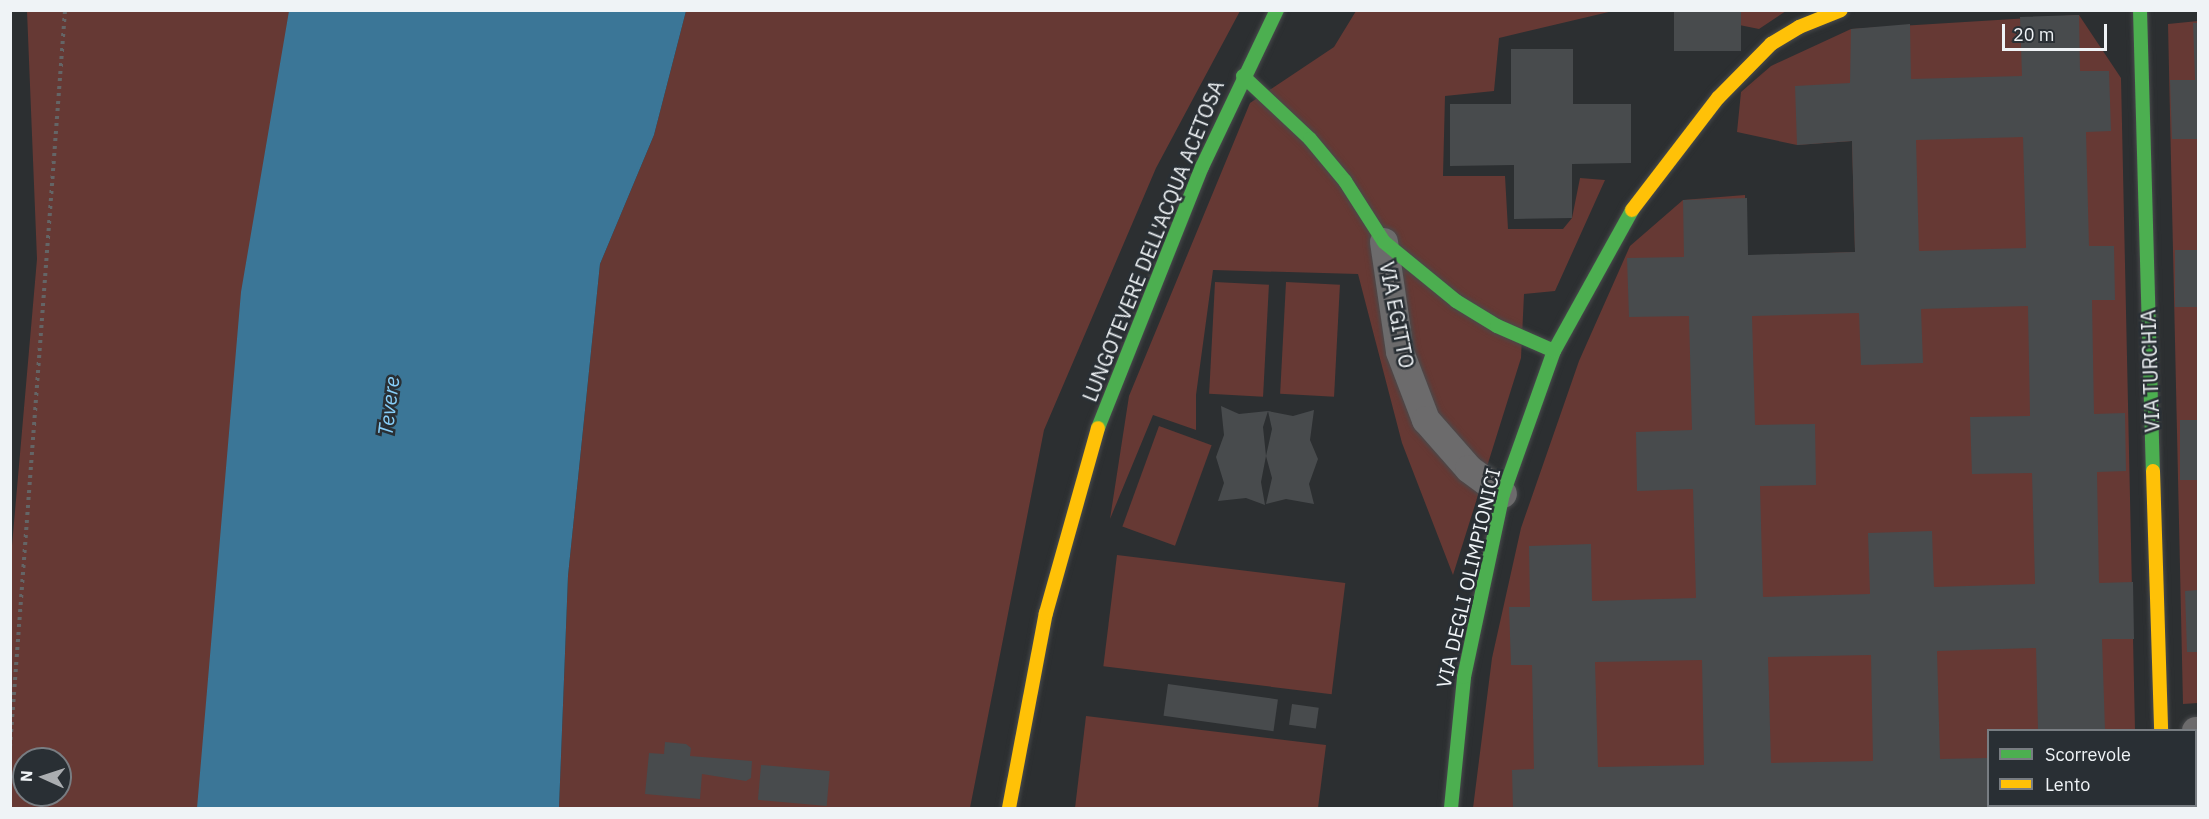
<!DOCTYPE html>
<style>
body{margin:0}
#map{position:relative;width:2209px;height:819px;overflow:hidden;background:#2c2f31;font-family:"IBM Plex Sans",sans-serif}
div>[style]{position:absolute}
[style*='--x']{left:calc(var(--x)*1px);top:calc(var(--y)*1px);width:calc(var(--w)*1px);rotate:calc(var(--a)*1deg)}
.green>*{inset:0;background:#663934;transform-origin:0 0}
.water>*{inset:0;background:#3b7697}
.building>*{inset:0;background:#484b4d;transform-origin:0 0}
.path>*{height:4px;margin-top:-2px;transform-origin:0;background:repeating-linear-gradient(90deg,#646566 0 3px,transparent 0 7.5px)}
.roads{filter:drop-shadow(0 0 2px #484a4c) drop-shadow(0 0 2px #484a4c)}
.street>*{height:28px;margin:-14px;padding:0 14px;transform-origin:14px;border-radius:14px;background:#6c6b6c}
.fast>*{height:14px;margin:-7px;padding:0 7px;transform-origin:7px;border-radius:7px;background:#4caf50}
.slow>*{height:14px;margin:-7px;padding:0 7px;transform-origin:7px;border-radius:7px;background:#ffc107}
span{translate:-50% -50%;white-space:nowrap;text-align:center;line-height:1.15;-webkit-text-stroke:5px #292f34;paint-order:stroke}
.street-label{font-size:20px;color:#eff3f6}
.water-label{font-size:21px;color:#87cef8;font-style:italic}
.frame{position:absolute;inset:0;border:12px solid #eff3f6;pointer-events:none}
.legend{position:absolute;left:1987px;top:729px;width:210px;height:78px;box-sizing:border-box;background:#292f34;border:2px solid #787d82;margin:0;padding:8px 10px;list-style:none;font-size:18px;color:#eff3f6}
.legend li{display:flex;align-items:center;gap:12px;height:30px}
.legend b{width:30px;border:2px solid #787d82}
.north{position:absolute;left:12px;top:747px;width:60px;height:60px;box-sizing:border-box;background:#292f34;border:2px solid #787d82;border-radius:50%;rotate:273deg;font-size:16px;font-weight:700;line-height:24px;text-align:center;color:#eff3f6}
.north::after{content:'';display:block;margin:auto;width:21px;height:27px;background:#abaeb1;clip-path:polygon(50% 0,100% 100%,50% 72%,0 100%)}
.scale{position:absolute;left:2002px;top:24px;width:105px;height:27px;box-sizing:border-box;border:3px solid #eff3f6;border-top:0;padding-left:8px;font-size:18px;line-height:21px;white-space:nowrap;color:#eff3f6;-webkit-text-stroke:4px #292f34;paint-order:stroke}
</style>
<div id="map">
<div class="green">
<i style="clip-path:polygon(evenodd,27px 11px,307px 11px,201px 808px,11px 808px,11px 557px,37px 259px,27px 11px,24px 759px,60px 759px,60px 795px,24px 795px,24px 759px)"></i>
<i style="clip-path:polygon(686px 11px,1240px 11px,1156px 168px,1044px 430px,970px 808px,559px 808px,568px 576px,600px 264px,654px 135px)"></i>
<i style="clip-path:polygon(1356px 11px,1613px 11px,1499px 38px,1494px 91px,1445px 96px,1443px 176px,1505px 176px,1508px 229px,1563px 229px,1572px 218px,1580px 178px,1605px 180px,1555px 291px,1524px 294px,1521px 358px,1453px 575px,1402px 443px,1358px 274px,1213px 270px,1196px 395px,1196px 430px,1153px 415px,1110px 519px,1129px 396px,1250px 103px,1334px 47px)"></i>
<i style="clip-path:polygon(1670px 11px,1786px 11px,1759px 29px)"></i>
<i style="clip-path:polygon(2079px 15px,2121px 78px,2135px 730px,1988px 730px,1988px 806px,2137px 808px,1473px 808px,1492px 658px,1521px 528px,1579px 361px,1630px 246px,1683px 200px,1745px 195px,1746px 256px,1855px 252px,1852px 141px,1797px 145px,1737px 132px,1741px 92px,1771px 66px,1851px 29px)"></i>
<i style="clip-path:polygon(2198px 21px,2198px 703px,2183px 704px,2168px 24px)"></i>
<i style="left:1215px;top:282px;width:54px;height:112px;rotate:3deg"></i>
<i style="left:1286px;top:282px;width:54px;height:112px;rotate:3deg"></i>
<i style="left:1159px;top:426px;width:56px;height:107px;rotate:20deg"></i>
<i style="left:1117px;top:555px;width:230px;height:112px;rotate:7deg"></i>
<i style="clip-path:polygon(1086px 716px,1326px 745px,1318px 808px,1075px 808px)"></i>
</div>
<div class="water">
<i style="clip-path:polygon(289px 11px,686px 11px,654px 135px,600px 264px,568px 576px,559px 808px,197px 808px,241px 292px)"></i>
</div>
<div class="building">
<i style="left:1674px;top:10px;width:67px;height:41px"></i>
<i style="clip-path:polygon(evenodd,2079px 15px,2080px 71px,2109px 71px,2111px 131px,2086px 132px,2089px 246px,2114px 246px,2115px 300px,2092px 300px,2094px 414px,2125px 413px,2126px 471px,2097px 472px,2099px 583px,2133px 582px,2134px 639px,2102px 639px,2105px 730px,2038px 730px,2036px 648px,1937px 651px,1940px 759px,1988px 758px,1988px 806px,2109px 808px,1513px 808px,1512px 770px,1534px 769px,1532px 665px,1511px 665px,1509px 607px,1530px 607px,1529px 546px,1591px 544px,1592px 601px,1696px 598px,1693px 489px,1637px 491px,1636px 432px,1692px 430px,1689px 316px,1629px 317px,1627px 258px,1684px 257px,1683px 200px,1747px 198px,1748px 255px,1855px 252px,1852px 141px,1797px 145px,1795px 86px,1850px 83px,1851px 29px,1910px 24px,1911px 79px,2022px 76px,2020px 17px,2079px 15px,2023px 137px,2026px 248px,1919px 251px,1916px 140px,2023px 137px,2079px 15px,2028px 306px,2030px 416px,1970px 417px,1972px 474px,2032px 473px,2035px 584px,1934px 587px,1932px 531px,1868px 533px,1870px 594px,1763px 597px,1760px 486px,1816px 485px,1815px 424px,1755px 425px,1752px 316px,1859px 313px,1861px 365px,1923px 363px,1921px 309px,2028px 306px,2079px 15px,1871px 655px,1873px 761px,1771px 763px,1768px 657px,1871px 655px,2079px 15px,1702px 660px,1704px 765px,1598px 767px,1595px 662px,1702px 660px)"></i>
<i style="clip-path:polygon(2193px 23px,2198px 23px,2198px 139px,2172px 139px,2170px 80px,2195px 80px)"></i>
<i style="clip-path:polygon(1511px 49px,1573px 49px,1573px 104px,1631px 104px,1631px 163px,1572px 164px,1572px 218px,1514px 219px,1514px 165px,1450px 166px,1450px 104px,1511px 104px)"></i>
<i style="left:2198px;top:250px;width:57px;height:23px;rotate:90deg"></i>
<i style="clip-path:polygon(1221px 406px,1239px 414px,1268px 411px,1263px 427px,1266px 456px,1261px 482px,1265px 505px,1246px 498px,1218px 501px,1224px 483px,1216px 457px,1224px 435px)"></i>
<i style="clip-path:polygon(1314px 410px,1310px 440px,1318px 459px,1309px 484px,1314px 504px,1286px 499px,1266px 504px,1272px 478px,1266px 456px,1272px 429px,1268px 411px,1293px 416px)"></i>
<i style="left:2198px;top:420px;width:60px;height:18px;rotate:90deg"></i>
<i style="clip-path:polygon(2198px 590px,2198px 652px,2187px 652px,2185px 591px)"></i>
<i style="left:1168px;top:684px;width:111px;height:32px;rotate:8deg"></i>
<i style="left:1292px;top:704px;width:27px;height:21px;rotate:8deg"></i>
<i style="clip-path:polygon(665px 742px,686px 744px,691px 748px,690px 756px,752px 761px,751px 778px,746px 781px,702px 774px,700px 799px,645px 794px,649px 753px,664px 754px)"></i>
<i style="left:761px;top:765px;width:69px;height:35px;rotate:5deg"></i>
</div>
<div class="path">
<i style="--x:10;--y:747;--w:739;--a:-85.73"></i>
</div>
<div class="roads">
<div class="street">
<i style="--x:1384;--y:242;--w:111;--a:81.7"></i>
<i style="--x:1400;--y:352;--w:73;--a:69.1"></i>
<i style="--x:1426;--y:420;--w:65;--a:48.7"></i>
<i style="--x:1469;--y:469;--w:42;--a:36.3"></i>
<i style="--x:2196;--y:731;--w:2;--a:0"></i>
<i style="--x:2159;--y:808;--w:2;--a:-90"></i>
</div>
<div class="fast">
<i style="--x:2140;--y:10;--w:461;--a:88.4"></i>
<i style="--x:1243;--y:76;--w:92;--a:43.2"></i>
<i style="--x:1310;--y:139;--w:55;--a:50.2"></i>
<i style="--x:1345;--y:181;--w:72;--a:57.4"></i>
<i style="--x:1384;--y:242;--w:93;--a:39.3"></i>
<i style="--x:1456;--y:301;--w:48;--a:31.4"></i>
<i style="--x:1497;--y:326;--w:62;--a:23.7"></i>
<i style="--x:1098;--y:428;--w:281;--a:-68.3"></i>
<i style="--x:1202;--y:167;--w:174;--a:-64.5"></i>
<i style="--x:1451;--y:808;--w:132;--a:-84.3"></i>
<i style="--x:1464;--y:677;--w:187;--a:-78"></i>
<i style="--x:1503;--y:494;--w:152;--a:-70.4"></i>
<i style="--x:1554;--y:351;--w:161;--a:-61"></i>
</div>
<div class="slow">
<i style="--x:1632;--y:210;--w:141;--a:-52.5"></i>
<i style="--x:1718;--y:98;--w:76;--a:-45.5"></i>
<i style="--x:1771;--y:44;--w:33;--a:-31"></i>
<i style="--x:1799;--y:27;--w:45;--a:-22"></i>
<i style="--x:2153;--y:471;--w:259;--a:88.2"></i>
<i style="--x:1009;--y:808;--w:198;--a:-79.3"></i>
<i style="--x:1046;--y:613;--w:192;--a:-74.3"></i>
</div>
</div>
<div class="street-label">
<span style="left:1153px;top:241px;rotate:-68deg">LUNGOTEVERE DELL'ACQUA ACETOSA</span>
<span style="left:1397px;top:315px;rotate:79deg">VIA EGITTO</span>
<span style="left:2150px;top:371px;rotate:-92deg">VIA TURCHIA</span>
<span style="left:1468px;top:578px;rotate:-77deg">VIA DEGLI OLIMPIONICI</span>
</div>
<div class="water-label">
<span style="left:388px;top:406px;rotate:-83deg">Tevere</span>
</div>
<div class="frame"></div>
<ul class="legend">
<li><b style="height:8px;background:#4caf50"></b>Scorrevole</li>
<li><b style="height:8px;background:#ffc107"></b>Lento</li>
</ul>
<div class="north">N</div>
<div class="scale">20 m</div>
</div>
